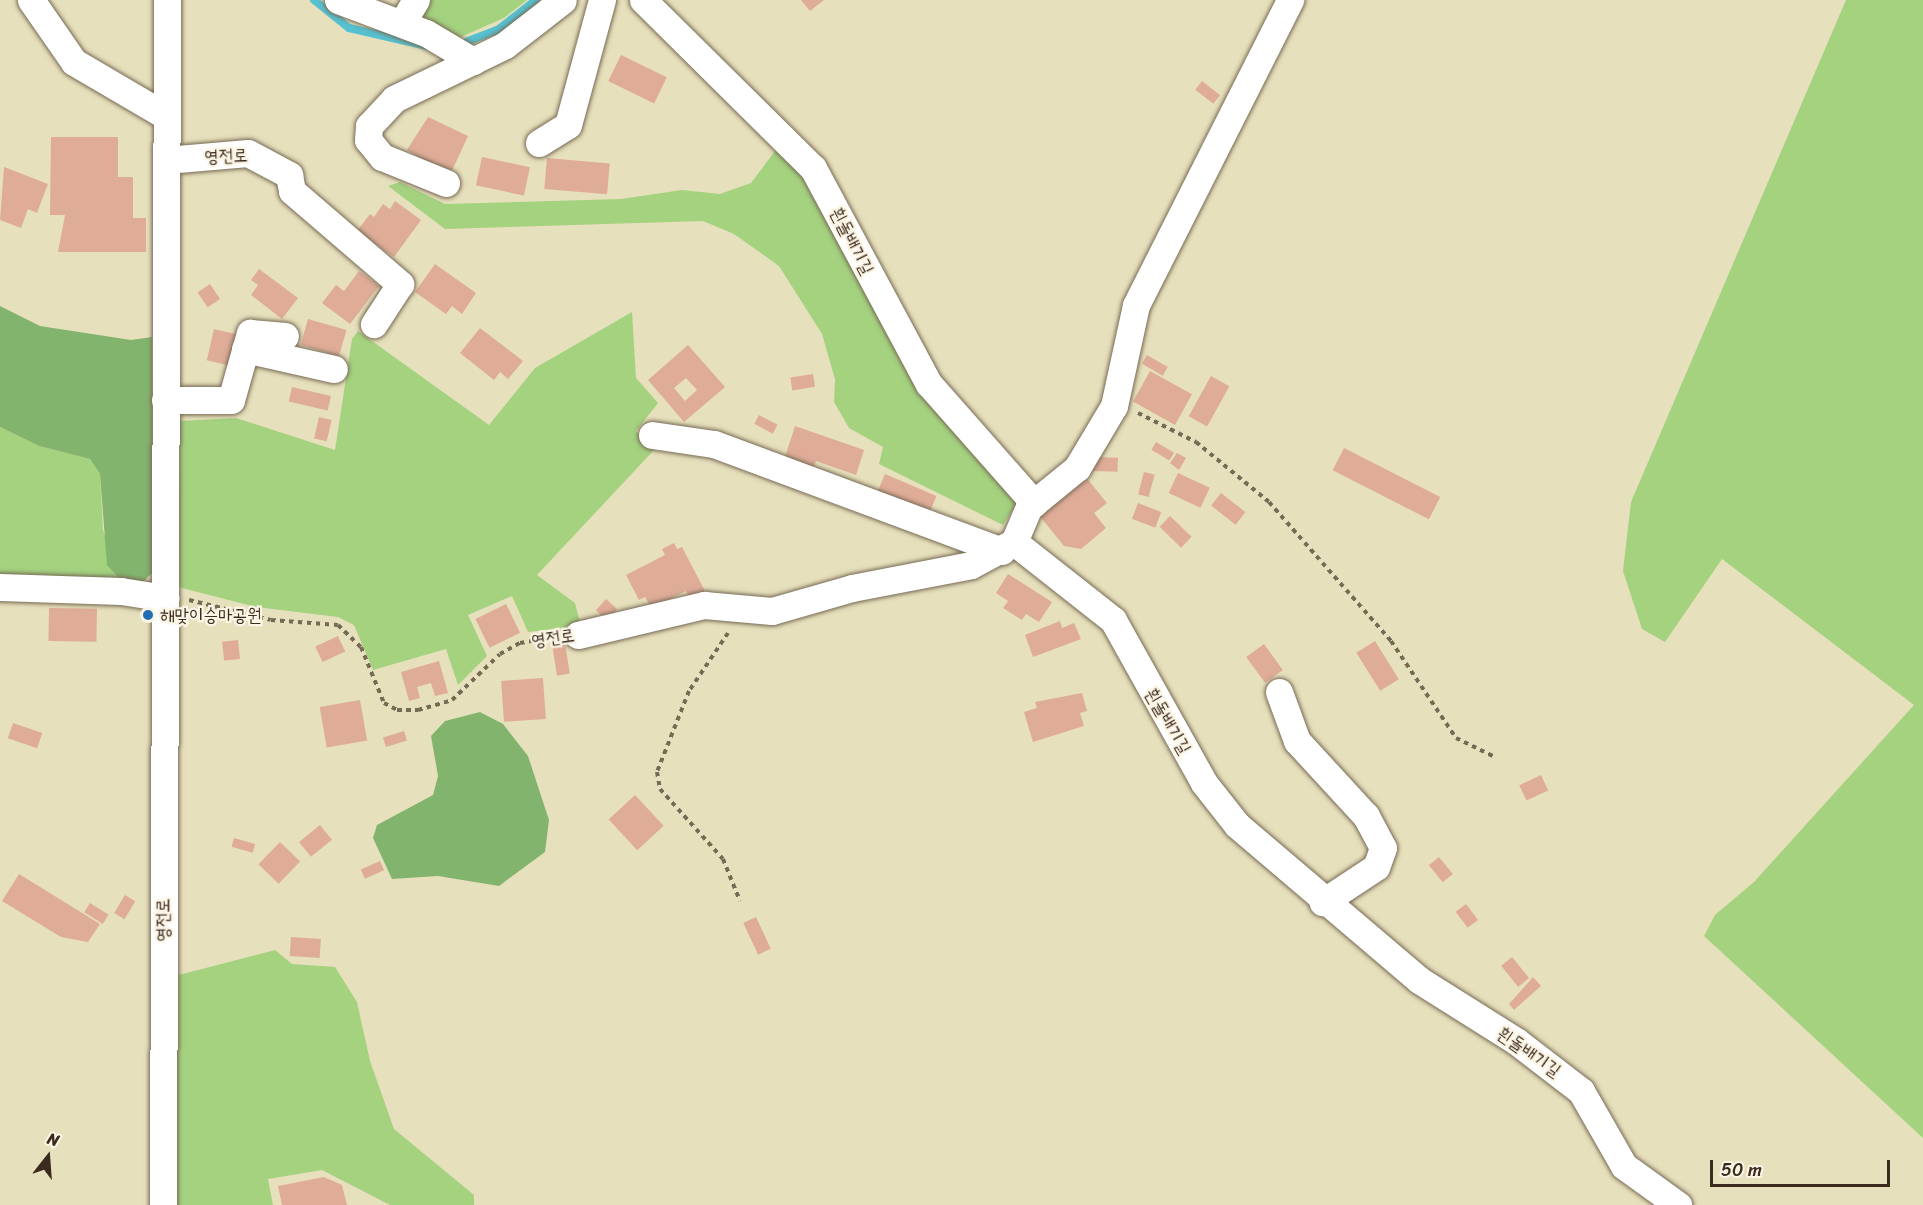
<!DOCTYPE html>
<meta charset="utf-8">
<style>
body{margin:0}
#map{position:relative;width:1923px;height:1205px;overflow:hidden;background:#e7e0bc;font-family:Sriracha,"Poor Story",sans-serif}
div>[style]{position:absolute}
[style*='--x']{left:calc(var(--x)*1px);top:calc(var(--y)*1px);width:calc(var(--w)*1px);rotate:calc(var(--a)*1deg)}
.green>*{inset:0;background:#a4d27f}
.forest>*{inset:0;background:#83b46e}
.stream>*{height:8px;margin:-4px;padding:0 4px;transform-origin:4px;border-radius:4px;background:#56c1d0}
.building>*{inset:0;background:#dfac98;transform-origin:0 0}
.path>*{height:4px;margin-top:-2px;transform-origin:0;background:repeating-linear-gradient(90deg,#776a55 0 4.5px,transparent 0 9px)}
.roads{filter:drop-shadow(0 0 2px #776a55) drop-shadow(0 0 2px #776a55)}
.minor>*{height:27px;margin:-13.5px;padding:0 13.5px;transform-origin:13.5px;border-radius:13.5px;background:#fff}
.dots>*{width:16px;height:16px;translate:-50% -50%;box-sizing:border-box;border:3px solid #fcf5e5;border-radius:50%}
span{translate:-50% -50%;white-space:nowrap;text-align:center;line-height:1.15;-webkit-text-stroke:4.5px #fcf5e5;paint-order:stroke}
.street-label{font-size:18px;color:#3b2a1e}
.poi-label{font-size:18px;color:#3b2a1e}
.left{translate:0 -50%;text-align:left}
.north{position:absolute;left:18px;top:1127px;width:60px;height:60px;-webkit-text-stroke:4px #fcf5e5;paint-order:stroke;rotate:17deg;font-size:16px;font-weight:700;line-height:24px;text-align:center;color:#3b2a1e}
.north::after{content:'';display:block;margin:auto;width:21px;height:27px;background:#3b2a1e;clip-path:polygon(50% 0,100% 100%,50% 72%,0 100%)}
.scale{position:absolute;left:1710px;top:1160px;width:180px;height:27px;box-sizing:border-box;border:3px solid #3b2a1e;border-top:0;padding-left:8px;font-size:18px;line-height:21px;white-space:nowrap;color:#3b2a1e;-webkit-text-stroke:4px #fcf5e5;paint-order:stroke}
</style>
<div id="map">
<div class="green">
<i style="clip-path:polygon(426px 0,527px 0,504px 18px,456px 39px,414px 21px)"></i>
<i style="clip-path:polygon(1846px 0,1923px 0,1923px 1138px,1704px 936px,1715px 915px,1754px 882px,1914px 705px,1722px 559px,1665px 642px,1642px 629px,1623px 571px,1631px 502px)"></i>
<i style="clip-path:polygon(778px 147px,787px 149px,1018px 501px,1003px 525px,879px 464px,883px 447px,849px 428px,834px 402px,835px 379px,822px 334px,779px 266px,734px 234px,703px 221px,445px 229px,388px 186px,400px 182px,445px 204px,621px 199px,682px 190px,720px 194px,751px 183px)"></i>
<i style="clip-path:polygon(632px 312px,636px 378px,658px 403px,636px 431px,654px 450px,537px 575px,575px 603px,581px 626px,528px 632px,512px 596px,468px 615px,487px 656px,458px 685px,446px 649px,373px 670px,354px 625px,338px 617px,256px 607px,178px 587px,180px 421px,236px 418px,335px 450px,352px 339px,358px 331px,489px 425px,535px 368px)"></i>
<i style="clip-path:polygon(0 427px,39px 446px,90px 459px,100px 474px,103px 530px,122px 581px,0 580px)"></i>
<i style="clip-path:polygon(275px 950px,292px 964px,335px 967px,357px 1002px,370px 1061px,394px 1129px,474px 1195px,474px 1205px,390px 1205px,322px 1170px,268px 1179px,273px 1205px,176px 1205px,175px 976px)"></i>
</div>
<div class="forest">
<i style="clip-path:polygon(0 306px,40px 326px,131px 340px,152px 337px,153px 572px,143px 582px,122px 581px,107px 565px,100px 474px,90px 459px,39px 446px,0 427px)"></i>
<i style="clip-path:polygon(480px 712px,503px 724px,528px 756px,549px 820px,545px 852px,499px 886px,438px 876px,392px 879px,373px 838px,377px 825px,433px 795px,438px 776px,431px 736px,445px 721px)"></i>
</div>
<div class="stream">
<i style="--x:314;--y:0;--w:45;--a:38.7"></i>
<i style="--x:349;--y:28;--w:80;--a:13"></i>
<i style="--x:468;--y:41;--w:33;--a:-21"></i>
<i style="--x:499;--y:29;--w:47;--a:-38.1"></i>
</div>
<div class="building">
<i style="clip-path:polygon(801px 0,824px 0,810px 11px)"></i>
<i style="left:621px;top:55px;width:51px;height:29px;rotate:26deg"></i>
<i style="left:1202px;top:81px;width:23px;height:11px;rotate:38deg"></i>
<i style="clip-path:polygon(428px 117px,468px 136px,450px 175px,407px 150px)"></i>
<i style="clip-path:polygon(51px 137px,118px 137px,118px 177px,133px 177px,133px 218px,146px 218px,146px 252px,58px 252px,65px 215px,50px 215px)"></i>
<i style="left:482px;top:157px;width:49px;height:29px;rotate:12deg"></i>
<i style="left:547px;top:158px;width:63px;height:31px;rotate:5deg"></i>
<i style="clip-path:polygon(4px 167px,48px 184px,37px 213px,28px 209px,21px 228px,0 220px)"></i>
<i style="clip-path:polygon(395px 201px,421px 220px,394px 257px,357px 231px,370px 214px,374px 217px,383px 204px,390px 209px)"></i>
<i style="clip-path:polygon(435px 264px,476px 293px,462px 314px,452px 306px,446px 314px,415px 292px)"></i>
<i style="clip-path:polygon(259px 269px,298px 298px,282px 319px,251px 295px,258px 285px,251px 280px)"></i>
<i style="clip-path:polygon(359px 271px,379px 286px,350px 324px,322px 303px,336px 285px,344px 291px)"></i>
<i style="left:210px;top:284px;width:18px;height:15px;rotate:56deg"></i>
<i style="left:308px;top:319px;width:40px;height:27px;rotate:16deg"></i>
<i style="clip-path:polygon(480px 328px,523px 361px,508px 379px,500px 372px,494px 380px,460px 353px)"></i>
<i style="left:214px;top:329px;width:22px;height:32px;rotate:13deg"></i>
<i style="clip-path:polygon(evenodd,688px 345px,725px 387px,684px 422px,648px 380px,688px 345px,686px 378px,697px 390px,685px 401px,674px 388px,686px 378px)"></i>
<i style="left:1147px;top:355px;width:24px;height:10px;rotate:30deg"></i>
<i style="left:1150px;top:371px;width:48px;height:35px;rotate:29deg"></i>
<i style="left:813px;top:374px;width:13px;height:23px;rotate:81deg"></i>
<i style="left:1211px;top:376px;width:21px;height:46px;rotate:29deg"></i>
<i style="left:292px;top:387px;width:40px;height:15px;rotate:13deg"></i>
<i style="left:759px;top:415px;width:21px;height:10px;rotate:28deg"></i>
<i style="left:319px;top:417px;width:13px;height:22px;rotate:13deg"></i>
<i style="clip-path:polygon(795px 426px,864px 450px,856px 475px,816px 461px,812px 472px,783px 463px)"></i>
<i style="left:1156px;top:442px;width:21px;height:9px;rotate:31deg"></i>
<i style="left:1344px;top:448px;width:108px;height:25px;rotate:27deg"></i>
<i style="clip-path:polygon(1177px 453px,1186px 458px,1179px 470px,1170px 463px)"></i>
<i style="left:1093px;top:457px;width:25px;height:14px;rotate:2deg"></i>
<i style="left:1144px;top:472px;width:11px;height:23px;rotate:15deg"></i>
<i style="left:1178px;top:473px;width:35px;height:22px;rotate:25deg"></i>
<i style="left:885px;top:474px;width:56px;height:18px;rotate:23deg"></i>
<i style="clip-path:polygon(1085px 476px,1107px 503px,1094px 513px,1106px 528px,1081px 549px,1064px 546px,1038px 514px)"></i>
<i style="left:1221px;top:493px;width:31px;height:16px;rotate:38deg"></i>
<i style="left:1138px;top:503px;width:25px;height:17px;rotate:21deg"></i>
<i style="left:1170px;top:516px;width:30px;height:15px;rotate:44deg"></i>
<i style="clip-path:polygon(674px 543px,677px 549px,682px 547px,706px 593px,691px 601px,686px 591px,651px 608px,645px 597px,639px 600px,626px 575px,665px 555px,662px 549px)"></i>
<i style="clip-path:polygon(1008px 574px,1052px 602px,1039px 622px,1026px 614px,1022px 620px,1003px 608px,1008px 601px,996px 593px)"></i>
<i style="left:606px;top:599px;width:15px;height:15px;rotate:42deg"></i>
<i style="left:506px;top:604px;width:32px;height:34px;rotate:64deg"></i>
<i style="left:49px;top:608px;width:48px;height:33px;rotate:1deg"></i>
<i style="clip-path:polygon(1060px 621px,1062px 628px,1074px 623px,1081px 639px,1033px 657px,1025px 635px)"></i>
<i style="left:338px;top:636px;width:17px;height:25px;rotate:65deg"></i>
<i style="left:238px;top:640px;width:19px;height:16px;rotate:84deg"></i>
<i style="left:1375px;top:641px;width:45px;height:22px;rotate:58deg"></i>
<i style="left:565px;top:643px;width:31px;height:13px;rotate:81deg"></i>
<i style="left:1264px;top:644px;width:32px;height:22px;rotate:54deg"></i>
<i style="clip-path:polygon(439px 661px,448px 693px,435px 696px,431px 683px,417px 687px,420px 698px,409px 701px,401px 672px)"></i>
<i style="left:543px;top:678px;width:41px;height:42px;rotate:86deg"></i>
<i style="clip-path:polygon(1082px 693px,1087px 711px,1080px 713px,1084px 726px,1033px 742px,1024px 712px,1037px 708px,1035px 702px)"></i>
<i style="left:360px;top:700px;width:41px;height:41px;rotate:80deg"></i>
<i style="left:13px;top:723px;width:31px;height:16px;rotate:19deg"></i>
<i style="left:404px;top:731px;width:10px;height:22px;rotate:73deg"></i>
<i style="left:1541px;top:775px;width:17px;height:24px;rotate:65deg"></i>
<i style="left:635px;top:795px;width:42px;height:36px;rotate:47deg"></i>
<i style="left:320px;top:825px;width:19px;height:27px;rotate:51deg"></i>
<i style="left:234px;top:838px;width:22px;height:9px;rotate:16deg"></i>
<i style="left:280px;top:842px;width:28px;height:31px;rotate:44deg"></i>
<i style="left:1439px;top:857px;width:22px;height:13px;rotate:51deg"></i>
<i style="left:380px;top:861px;width:10px;height:21px;rotate:66deg"></i>
<i style="clip-path:polygon(19px 874px,100px 924px,88px 942px,61px 937px,2px 901px)"></i>
<i style="left:125px;top:895px;width:12px;height:21px;rotate:31deg"></i>
<i style="left:90px;top:903px;width:22px;height:11px;rotate:32deg"></i>
<i style="left:1466px;top:904px;width:20px;height:13px;rotate:53deg"></i>
<i style="left:756px;top:917px;width:35px;height:14px;rotate:65deg"></i>
<i style="left:291px;top:937px;width:30px;height:19px;rotate:4deg"></i>
<i style="left:1512px;top:957px;width:27px;height:14px;rotate:51deg"></i>
<i style="clip-path:polygon(1533px 977px,1541px 986px,1514px 1010px,1509px 1004px)"></i>
<i style="clip-path:polygon(324px 1177px,342px 1185px,347px 1205px,282px 1205px,278px 1186px)"></i>
</div>
<div class="path">
<i style="--x:1138;--y:413;--w:65;--a:26.6"></i>
<i style="--x:1196;--y:442;--w:94;--a:39.4"></i>
<i style="--x:1269;--y:502;--w:185;--a:48.7"></i>
<i style="--x:1391;--y:641;--w:117;--a:56.2"></i>
<i style="--x:1456;--y:738;--w:43;--a:26"></i>
<i style="--x:189;--y:600;--w:84;--a:13.7"></i>
<i style="--x:271;--y:620;--w:67;--a:4.3"></i>
<i style="--x:338;--y:625;--w:32;--a:44"></i>
<i style="--x:361;--y:647;--w:61;--a:67.7"></i>
<i style="--x:384;--y:703;--w:15;--a:28"></i>
<i style="--x:397;--y:710;--w:21;--a:0"></i>
<i style="--x:418;--y:710;--w:35;--a:-16"></i>
<i style="--x:452;--y:700;--w:66;--a:-43.8"></i>
<i style="--x:500;--y:654;--w:23;--a:-29"></i>
<i style="--x:520;--y:643;--w:34;--a:-10"></i>
<i style="--x:728;--y:633;--w:70;--a:123.9"></i>
<i style="--x:689;--y:691;--w:87;--a:111.6"></i>
<i style="--x:657;--y:772;--w:17;--a:80"></i>
<i style="--x:660;--y:789;--w:94;--a:48"></i>
<i style="--x:723;--y:859;--w:45;--a:68"></i>
</div>
<div class="roads">
<div class="minor">
<i style="--x:31;--y:0;--w:75;--a:55.3"></i>
<i style="--x:74;--y:62;--w:107;--a:30.4"></i>
<i style="--x:338;--y:0;--w:94;--a:20.6"></i>
<i style="--x:426;--y:33;--w:55;--a:30.8"></i>
<i style="--x:643;--y:0;--w:239;--a:44.7"></i>
<i style="--x:813;--y:168;--w:245;--a:61.8"></i>
<i style="--x:929;--y:384;--w:159;--a:48.6"></i>
<i style="--x:402;--y:23;--w:27;--a:-59"></i>
<i style="--x:539;--y:143;--w:34;--a:-32"></i>
<i style="--x:568;--y:125;--w:130;--a:-74.8"></i>
<i style="--x:166;--y:160;--w:82;--a:-4.9"></i>
<i style="--x:248;--y:153;--w:47;--a:28.2"></i>
<i style="--x:289;--y:175;--w:16;--a:79"></i>
<i style="--x:292;--y:191;--w:143;--a:40.7"></i>
<i style="--x:400;--y:284;--w:48;--a:123"></i>
<i style="--x:446;--y:183;--w:69;--a:-157.9"></i>
<i style="--x:382;--y:157;--w:22;--a:-129"></i>
<i style="--x:368;--y:140;--w:14;--a:-86"></i>
<i style="--x:369;--y:126;--w:37;--a:-47"></i>
<i style="--x:394;--y:99;--w:123;--a:-25.9"></i>
<i style="--x:505;--y:45;--w:73;--a:-37.8"></i>
<i style="--x:245;--y:349;--w:91;--a:12.7"></i>
<i style="--x:165;--y:400;--w:66;--a:0"></i>
<i style="--x:231;--y:400;--w:70;--a:-74.2"></i>
<i style="--x:250;--y:333;--w:35;--a:5"></i>
<i style="--x:652;--y:435;--w:63;--a:8.3"></i>
<i style="--x:714;--y:444;--w:307;--a:20.4"></i>
<i style="--x:1014;--y:542;--w:126;--a:38.2"></i>
<i style="--x:1113;--y:620;--w:187;--a:60.8"></i>
<i style="--x:1204;--y:783;--w:53;--a:51.8"></i>
<i style="--x:1237;--y:825;--w:239;--a:40.4"></i>
<i style="--x:1419;--y:980;--w:115;--a:32.2"></i>
<i style="--x:1516;--y:1041;--w:82;--a:37.6"></i>
<i style="--x:1581;--y:1091;--w:86;--a:60.2"></i>
<i style="--x:1624;--y:1166;--w:67;--a:35.8"></i>
<i style="--x:0;--y:587;--w:121;--a:1.9"></i>
<i style="--x:121;--y:591;--w:45;--a:9"></i>
<i style="--x:578;--y:635;--w:130;--a:-13.4"></i>
<i style="--x:704;--y:605;--w:68;--a:5"></i>
<i style="--x:772;--y:611;--w:83;--a:-16"></i>
<i style="--x:852;--y:588;--w:121;--a:-10.9"></i>
<i style="--x:971;--y:565;--w:49;--a:-28.1"></i>
<i style="--x:1014;--y:542;--w:38;--a:-67"></i>
<i style="--x:1029;--y:507;--w:62;--a:-39.1"></i>
<i style="--x:1077;--y:468;--w:72;--a:-59.2"></i>
<i style="--x:1114;--y:406;--w:103;--a:-77.7"></i>
<i style="--x:1136;--y:305;--w:342;--a:-63.2"></i>
<i style="--x:1279;--y:692;--w:52;--a:69.8"></i>
<i style="--x:1297;--y:741;--w:102;--a:47.4"></i>
<i style="--x:1366;--y:816;--w:36;--a:62"></i>
<i style="--x:1383;--y:848;--w:20;--a:110"></i>
<i style="--x:1376;--y:867;--w:64;--a:146.6"></i>
<i style="--x:163;--y:1205;--w:1205;--a:-89.81"></i>
</div>
</div>
<div class="dots">
<i style="left:148px;top:615px;background:#1f6fb2"></i>
</div>
<div class="street-label">
<span style="left:226px;top:156px;rotate:-2deg">영전로</span>
<span style="left:852px;top:241px;rotate:63deg">흰돌배기길</span>
<span style="left:553px;top:638px;rotate:-8deg">영전로</span>
<span style="left:1168px;top:721px;rotate:60deg">흰돌배기길</span>
<span style="left:163px;top:920px;rotate:-90deg">영전로</span>
<span style="left:1529px;top:1052px;rotate:35deg">흰돌배기길</span>
</div>
<div class="poi-label">
<span class="left" style="left:160px;top:615px">해맞이승마공원</span>
</div>
<div class="north">N</div>
<div class="scale">50 m</div>
</div>
